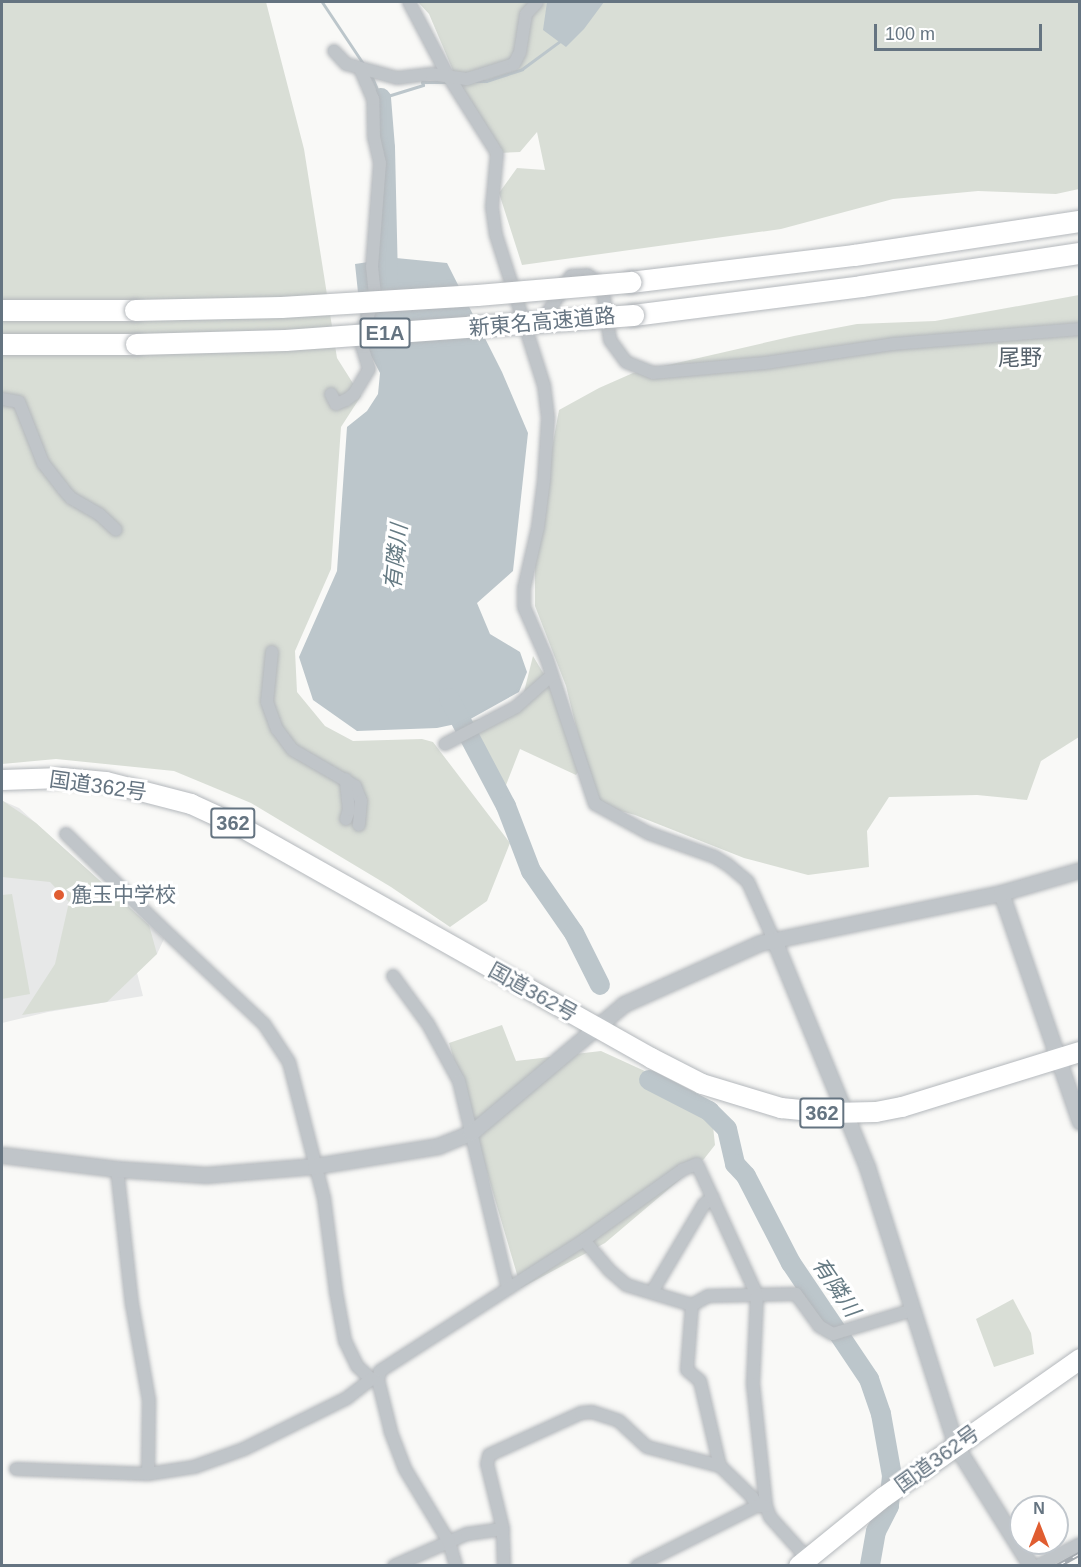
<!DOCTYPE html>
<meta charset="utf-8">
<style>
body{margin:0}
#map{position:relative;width:1081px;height:1567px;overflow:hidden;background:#f9f9f7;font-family:Arial,"Noto Sans JP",sans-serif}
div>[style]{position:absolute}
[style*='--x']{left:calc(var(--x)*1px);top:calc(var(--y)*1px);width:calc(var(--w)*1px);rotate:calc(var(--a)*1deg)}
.built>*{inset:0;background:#e7e8e8}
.green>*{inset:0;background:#d9ded6}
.water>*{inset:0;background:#bcc6cb}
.stream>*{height:3px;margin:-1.5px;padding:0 1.5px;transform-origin:1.5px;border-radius:1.5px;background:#bcc6cb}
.river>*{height:20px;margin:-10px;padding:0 10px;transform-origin:10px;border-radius:10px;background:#bcc6cb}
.roads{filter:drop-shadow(0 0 2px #b4b8bc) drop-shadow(0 0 2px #b4b8bc)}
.minor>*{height:12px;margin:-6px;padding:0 6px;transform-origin:6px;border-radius:6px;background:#c0c5c9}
.tertiary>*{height:15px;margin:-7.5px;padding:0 7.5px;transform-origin:7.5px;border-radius:7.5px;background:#c0c5c9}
.trunk>*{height:20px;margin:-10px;padding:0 10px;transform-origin:10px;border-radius:10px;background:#fff}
.motorway>*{height:21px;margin:-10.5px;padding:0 10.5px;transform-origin:10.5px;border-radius:10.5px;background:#fff}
.rail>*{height:5px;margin-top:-2.5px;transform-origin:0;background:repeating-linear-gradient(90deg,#fff 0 9px,#a4aab0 0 18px);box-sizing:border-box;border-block:2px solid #a4aab0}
.bridges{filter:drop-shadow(0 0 2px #b4b8bc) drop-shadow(0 0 2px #b4b8bc)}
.motorway-bridge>*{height:21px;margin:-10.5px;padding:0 10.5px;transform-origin:10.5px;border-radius:10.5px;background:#fff}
.dots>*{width:16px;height:16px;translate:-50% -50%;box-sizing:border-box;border:3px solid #fff;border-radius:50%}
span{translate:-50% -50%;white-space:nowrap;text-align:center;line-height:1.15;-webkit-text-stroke:6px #fff;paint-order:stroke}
.shield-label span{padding:2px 4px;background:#fff;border:2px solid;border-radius:4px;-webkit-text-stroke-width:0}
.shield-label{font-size:20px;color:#657481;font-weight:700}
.street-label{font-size:21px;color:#657481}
.poi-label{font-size:21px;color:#657481}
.left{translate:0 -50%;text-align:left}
.neighbourhood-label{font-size:22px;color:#57636d}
.water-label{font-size:22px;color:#657a83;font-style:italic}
.frame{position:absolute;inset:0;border:3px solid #657481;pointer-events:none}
.north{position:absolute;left:1009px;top:1495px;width:60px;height:60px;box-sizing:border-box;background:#fff;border:2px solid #c1c7cd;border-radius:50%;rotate:0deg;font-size:16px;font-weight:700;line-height:24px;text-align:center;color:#657481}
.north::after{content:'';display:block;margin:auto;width:21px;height:27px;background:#e05d31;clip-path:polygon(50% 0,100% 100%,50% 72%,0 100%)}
.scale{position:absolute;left:874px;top:24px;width:168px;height:27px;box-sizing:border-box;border:3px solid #657481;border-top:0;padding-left:8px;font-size:18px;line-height:21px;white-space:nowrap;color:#657481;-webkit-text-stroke:4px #fff;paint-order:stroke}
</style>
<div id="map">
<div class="built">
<i style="clip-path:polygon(3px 801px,19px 808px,164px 939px,157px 954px,141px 958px,135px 965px,143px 996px,48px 1012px,2px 1023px)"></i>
</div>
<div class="green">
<i style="clip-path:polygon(2px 2px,266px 2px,304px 149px,337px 358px,361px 396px,341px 427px,331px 569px,295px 651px,297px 692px,325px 726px,353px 741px,422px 739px,433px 742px,510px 843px,487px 901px,450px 927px,391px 887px,251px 803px,174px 771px,56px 759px,2px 764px)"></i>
<i style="clip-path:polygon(418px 2px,1079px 2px,1079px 189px,1056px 194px,978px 191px,893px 199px,781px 229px,522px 265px,499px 193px,517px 168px,545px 170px,537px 132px,520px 152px,497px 153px,469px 108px,429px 14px)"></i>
<i style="clip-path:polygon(1079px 295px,1079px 737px,1041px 761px,1027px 800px,977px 795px,889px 797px,867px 831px,869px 867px,808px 875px,744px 858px,635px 815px,595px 804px,566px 686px,535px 606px,535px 540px,559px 410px,599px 388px,633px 373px,794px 336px,857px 324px,935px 321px)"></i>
<i style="clip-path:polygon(533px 656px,563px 706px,582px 766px,576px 775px,520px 749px,501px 798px,465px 722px,499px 716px,523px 696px)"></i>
<i style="clip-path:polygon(3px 801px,36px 823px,149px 925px,157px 954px,107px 1002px,22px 1015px,55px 964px,69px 902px,50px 882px,2px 877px)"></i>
<i style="clip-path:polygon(12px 894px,30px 994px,2px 999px,2px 895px)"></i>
<i style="clip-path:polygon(502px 1025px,516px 1061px,601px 1051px,660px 1078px,711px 1107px,715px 1145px,704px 1159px,605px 1243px,521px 1288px,449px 1043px)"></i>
<i style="clip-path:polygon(1013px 1299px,1031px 1333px,1034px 1354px,994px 1367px,976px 1319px)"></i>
</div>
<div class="water">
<i style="clip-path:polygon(547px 2px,604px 2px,584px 29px,566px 47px,543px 30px)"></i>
<i style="clip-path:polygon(396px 258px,447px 263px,502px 372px,528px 433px,513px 571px,477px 603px,490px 634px,520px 652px,527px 672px,519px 692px,465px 722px,437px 728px,357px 731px,313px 700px,299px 657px,337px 571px,347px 427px,367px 411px,378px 394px,380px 373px,363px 340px,355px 264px)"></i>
</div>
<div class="stream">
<i style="--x:322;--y:2;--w:76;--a:56.3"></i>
<i style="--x:371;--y:75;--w:25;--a:67"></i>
<i style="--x:381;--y:98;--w:44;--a:-17.2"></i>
<i style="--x:423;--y:85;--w:3;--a:-108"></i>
<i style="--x:422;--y:82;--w:24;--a:0"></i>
<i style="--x:476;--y:81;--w:10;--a:0"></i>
<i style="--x:486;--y:81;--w:38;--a:-18"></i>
<i style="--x:522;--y:69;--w:47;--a:-36.4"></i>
</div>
<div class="river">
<i style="--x:381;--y:98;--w:50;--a:85.4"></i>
<i style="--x:385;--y:148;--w:136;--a:88.7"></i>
<i style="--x:449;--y:698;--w:122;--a:62.2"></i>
<i style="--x:506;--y:806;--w:70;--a:69"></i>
<i style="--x:531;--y:871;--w:75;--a:55.3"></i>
<i style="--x:574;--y:933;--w:58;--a:63.4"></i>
<i style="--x:649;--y:1080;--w:68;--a:27.3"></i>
<i style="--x:709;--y:1111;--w:25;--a:45"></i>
<i style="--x:727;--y:1129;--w:36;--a:77"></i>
<i style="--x:735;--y:1164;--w:16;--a:47"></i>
<i style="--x:746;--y:1176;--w:98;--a:62.7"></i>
<i style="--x:791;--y:1263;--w:140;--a:56.1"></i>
<i style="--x:869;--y:1379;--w:37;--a:71"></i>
<i style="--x:881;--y:1414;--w:63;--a:79.9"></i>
<i style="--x:892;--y:1476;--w:30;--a:96"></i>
<i style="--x:889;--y:1506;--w:28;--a:117"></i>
<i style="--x:876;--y:1531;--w:36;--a:100"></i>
</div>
<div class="roads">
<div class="minor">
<i style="--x:409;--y:2;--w:81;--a:62.2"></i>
<i style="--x:447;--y:74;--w:93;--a:57.7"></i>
<i style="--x:497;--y:153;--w:54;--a:95.3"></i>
<i style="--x:492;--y:207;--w:28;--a:82"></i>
<i style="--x:496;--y:235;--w:157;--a:72.3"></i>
<i style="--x:544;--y:385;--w:34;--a:83"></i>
<i style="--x:548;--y:419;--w:61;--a:93.8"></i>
<i style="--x:544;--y:480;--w:47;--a:97.3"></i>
<i style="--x:538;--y:527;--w:63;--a:102.9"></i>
<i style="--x:524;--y:588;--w:19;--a:90"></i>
<i style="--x:524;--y:607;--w:55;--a:66.3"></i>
<i style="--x:546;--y:657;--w:155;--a:71.6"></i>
<i style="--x:595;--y:804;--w:60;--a:28.7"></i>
<i style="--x:648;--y:833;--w:71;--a:19.7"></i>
<i style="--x:715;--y:857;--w:15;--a:32"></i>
<i style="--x:728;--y:865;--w:26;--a:40"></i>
<i style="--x:748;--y:882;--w:64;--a:65.9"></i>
<i style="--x:334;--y:51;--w:18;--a:47"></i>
<i style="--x:346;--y:64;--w:53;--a:15.4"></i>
<i style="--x:397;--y:78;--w:34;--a:-7"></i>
<i style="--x:431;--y:74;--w:36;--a:8"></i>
<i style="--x:467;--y:79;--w:49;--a:-17.7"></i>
<i style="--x:514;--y:64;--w:13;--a:-63"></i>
<i style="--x:520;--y:52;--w:38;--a:-81"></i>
<i style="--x:526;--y:14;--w:16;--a:-47"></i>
<i style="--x:541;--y:323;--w:56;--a:-57.4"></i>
<i style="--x:571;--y:276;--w:17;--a:-3"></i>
<i style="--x:588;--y:275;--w:17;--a:36"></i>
<i style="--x:602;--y:285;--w:56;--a:81.7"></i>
<i style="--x:610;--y:340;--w:27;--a:54"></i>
<i style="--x:626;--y:362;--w:29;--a:22"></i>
<i style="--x:653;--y:373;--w:112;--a:-5.1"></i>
<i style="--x:765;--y:363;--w:129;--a:-8.4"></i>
<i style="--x:893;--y:344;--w:188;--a:-4.6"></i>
<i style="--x:331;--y:394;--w:11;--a:63"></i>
<i style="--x:336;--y:404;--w:11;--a:-22"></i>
<i style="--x:346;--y:400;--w:10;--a:-37"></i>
<i style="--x:354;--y:394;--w:29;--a:-59"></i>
<i style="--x:369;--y:369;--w:30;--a:-107"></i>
<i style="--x:360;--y:340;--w:47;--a:-71.6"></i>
<i style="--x:375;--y:295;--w:28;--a:-96"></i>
<i style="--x:372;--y:267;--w:104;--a:-85.6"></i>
<i style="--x:380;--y:163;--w:26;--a:-103"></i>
<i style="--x:374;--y:138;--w:39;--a:-91"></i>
<i style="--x:373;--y:99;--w:33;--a:-113"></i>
<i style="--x:2;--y:399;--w:17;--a:10"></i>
<i style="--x:19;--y:402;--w:66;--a:68.5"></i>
<i style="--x:43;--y:463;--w:33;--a:52"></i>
<i style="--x:63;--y:489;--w:12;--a:48"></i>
<i style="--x:71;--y:498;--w:32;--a:30"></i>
<i style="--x:99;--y:514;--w:23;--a:43"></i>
<i style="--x:272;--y:652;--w:50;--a:95.7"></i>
<i style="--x:267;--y:702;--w:29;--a:70"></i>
<i style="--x:277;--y:729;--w:26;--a:53"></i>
<i style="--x:293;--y:750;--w:72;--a:30.1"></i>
<i style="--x:355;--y:786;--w:16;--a:68"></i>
<i style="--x:361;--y:801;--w:24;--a:95"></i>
<i style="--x:445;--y:744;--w:80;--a:-27.5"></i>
<i style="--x:516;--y:707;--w:48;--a:-41.6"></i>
<i style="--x:346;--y:819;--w:9;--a:-72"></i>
<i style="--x:349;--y:810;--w:31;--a:-96"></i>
<i style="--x:66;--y:834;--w:132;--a:44.4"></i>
<i style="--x:160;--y:926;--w:143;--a:43.3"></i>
<i style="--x:264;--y:1024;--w:45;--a:56.7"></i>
<i style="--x:289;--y:1062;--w:140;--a:75.6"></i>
<i style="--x:324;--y:1198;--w:95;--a:82.7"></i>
<i style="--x:336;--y:1292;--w:50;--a:79.6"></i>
<i style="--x:345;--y:1341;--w:28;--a:64"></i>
<i style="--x:357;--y:1366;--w:19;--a:43"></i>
<i style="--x:371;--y:1379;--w:7;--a:8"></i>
<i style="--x:393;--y:976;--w:59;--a:53.9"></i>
<i style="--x:428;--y:1024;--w:65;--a:61.5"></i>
<i style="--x:459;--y:1081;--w:213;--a:76.7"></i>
<i style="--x:117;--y:1169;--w:136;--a:83.7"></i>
<i style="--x:132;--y:1304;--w:97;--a:80"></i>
<i style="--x:149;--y:1400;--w:74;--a:90.8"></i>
<i style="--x:584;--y:1240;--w:39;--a:50"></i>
<i style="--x:609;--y:1270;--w:23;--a:41"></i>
<i style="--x:626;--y:1285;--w:69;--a:16.9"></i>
<i style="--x:692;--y:1305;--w:18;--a:-29"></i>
<i style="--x:708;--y:1296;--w:88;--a:-1.3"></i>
<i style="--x:796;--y:1294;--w:39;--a:54"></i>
<i style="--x:819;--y:1326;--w:16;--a:30"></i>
<i style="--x:833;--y:1334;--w:84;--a:-16.7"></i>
<i style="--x:652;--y:1292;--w:102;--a:-59.4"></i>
<i style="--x:704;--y:1204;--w:11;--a:-34"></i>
<i style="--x:692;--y:1305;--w:65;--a:94.4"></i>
<i style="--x:687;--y:1370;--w:17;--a:40"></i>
<i style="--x:700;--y:1381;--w:87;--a:76.8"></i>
<i style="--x:720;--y:1466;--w:45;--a:44.1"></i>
<i style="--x:752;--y:1497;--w:10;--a:61"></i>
<i style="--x:16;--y:1469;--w:132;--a:2.2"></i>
<i style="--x:148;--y:1474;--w:47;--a:-8.7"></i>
<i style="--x:194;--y:1467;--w:53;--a:-19.8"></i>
<i style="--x:244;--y:1449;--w:115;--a:-26.3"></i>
<i style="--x:347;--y:1398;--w:31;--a:-38"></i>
<i style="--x:394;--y:1566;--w:80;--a:-23.7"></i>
<i style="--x:467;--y:1534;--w:36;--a:-8"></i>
<i style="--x:456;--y:1566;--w:25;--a:-106"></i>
<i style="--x:449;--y:1542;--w:85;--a:-121.1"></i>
<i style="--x:405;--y:1469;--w:40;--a:-111"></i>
<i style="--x:391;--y:1432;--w:54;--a:-104"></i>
<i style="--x:378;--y:1380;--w:9;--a:-77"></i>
<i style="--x:380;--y:1371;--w:242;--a:-32.7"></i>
<i style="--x:584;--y:1240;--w:120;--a:-35.5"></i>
<i style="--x:682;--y:1170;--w:16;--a:-22"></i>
<i style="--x:697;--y:1164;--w:144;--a:65.4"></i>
<i style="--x:757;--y:1295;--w:89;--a:92.6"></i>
<i style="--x:753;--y:1384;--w:123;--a:83.9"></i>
<i style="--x:766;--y:1506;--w:12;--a:70"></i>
<i style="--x:770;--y:1517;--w:54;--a:48"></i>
<i style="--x:806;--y:1557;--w:9;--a:84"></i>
<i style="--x:504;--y:1566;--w:37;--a:-92"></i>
<i style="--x:503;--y:1529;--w:67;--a:-103.8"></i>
<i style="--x:487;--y:1464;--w:9;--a:-77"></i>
<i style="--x:489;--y:1455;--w:101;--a:-24.5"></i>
<i style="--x:581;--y:1413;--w:11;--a:-5"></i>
<i style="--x:592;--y:1412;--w:28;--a:18"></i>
<i style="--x:619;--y:1421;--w:38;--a:43"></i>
<i style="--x:647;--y:1447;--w:75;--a:14.6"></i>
<i style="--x:637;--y:1566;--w:134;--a:-26.6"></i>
<i style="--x:757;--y:1506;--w:8;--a:0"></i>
<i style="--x:1037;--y:1566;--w:48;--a:-27.1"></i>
</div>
<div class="tertiary">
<i style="--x:1001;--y:893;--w:242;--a:71"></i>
<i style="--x:774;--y:940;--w:245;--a:67.7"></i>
<i style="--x:867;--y:1167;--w:293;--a:72.3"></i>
<i style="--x:956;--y:1446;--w:142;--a:58"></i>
<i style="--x:2;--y:1155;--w:116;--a:6.9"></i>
<i style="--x:117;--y:1169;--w:89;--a:3.9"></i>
<i style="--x:206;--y:1175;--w:109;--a:-4.7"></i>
<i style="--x:315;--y:1166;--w:125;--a:-9.2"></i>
<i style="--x:438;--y:1146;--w:35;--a:-22"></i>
<i style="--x:471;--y:1133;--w:200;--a:-40.1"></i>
<i style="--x:624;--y:1004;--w:149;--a:-24.2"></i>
<i style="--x:760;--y:943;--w:246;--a:-11.7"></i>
<i style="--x:1001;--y:893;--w:82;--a:-16.2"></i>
</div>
<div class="trunk">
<i style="--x:2;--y:780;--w:60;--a:-1.9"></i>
<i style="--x:62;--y:778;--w:44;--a:5.2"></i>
<i style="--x:106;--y:782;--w:88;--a:14.5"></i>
<i style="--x:191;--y:804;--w:57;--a:24.8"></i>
<i style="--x:243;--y:828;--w:468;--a:29.4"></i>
<i style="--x:651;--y:1058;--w:57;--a:27"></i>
<i style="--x:702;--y:1084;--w:83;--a:16.9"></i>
<i style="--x:781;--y:1108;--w:50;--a:5.7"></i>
<i style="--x:831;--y:1113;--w:45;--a:-1.3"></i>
<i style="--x:876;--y:1112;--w:26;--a:-11"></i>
<i style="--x:902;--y:1107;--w:186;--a:-17.2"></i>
<i style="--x:799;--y:1566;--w:109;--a:-39.1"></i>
<i style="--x:884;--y:1497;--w:240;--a:-35.1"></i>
</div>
<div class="motorway">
<i style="--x:630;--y:282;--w:226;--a:-6.9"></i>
<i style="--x:854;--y:255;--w:229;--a:-8.6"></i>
<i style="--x:2;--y:310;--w:133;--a:0"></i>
<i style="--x:633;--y:315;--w:230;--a:-7.2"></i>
<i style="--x:861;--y:286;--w:221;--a:-8.6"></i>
<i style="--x:2;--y:344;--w:134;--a:0"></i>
</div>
</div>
<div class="rail">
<i style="--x:1057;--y:1566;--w:26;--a:-29"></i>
</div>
<div class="bridges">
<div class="motorway-bridge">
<i style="--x:135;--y:310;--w:146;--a:-1.2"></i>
<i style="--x:281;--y:307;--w:196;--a:-3.5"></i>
<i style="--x:477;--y:295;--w:154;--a:-4.9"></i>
<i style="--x:136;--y:344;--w:149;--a:-1.5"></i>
<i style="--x:285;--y:340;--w:349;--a:-4.1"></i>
</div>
</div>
<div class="dots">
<i style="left:59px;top:895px;background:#e05d31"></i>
</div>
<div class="shield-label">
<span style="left:385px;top:333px">E1A</span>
<span style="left:233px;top:823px">362</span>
<span style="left:822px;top:1113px">362</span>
</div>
<div class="street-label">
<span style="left:542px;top:322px;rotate:-5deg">新東名高速道路</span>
<span style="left:98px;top:786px;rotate:8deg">国道362号</span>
<span style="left:533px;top:992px;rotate:29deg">国道362号</span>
<span style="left:937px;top:1459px;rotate:-36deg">国道362号</span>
</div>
<div class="poi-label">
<span class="left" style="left:71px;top:895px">麁玉中学校</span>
</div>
<div class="neighbourhood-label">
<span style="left:1020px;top:358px">尾野</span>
</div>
<div class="water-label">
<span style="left:396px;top:557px;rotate:-84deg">有隣川</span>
<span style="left:836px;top:1287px;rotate:56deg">有隣川</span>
</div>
<div class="frame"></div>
<div class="north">N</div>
<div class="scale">100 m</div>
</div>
